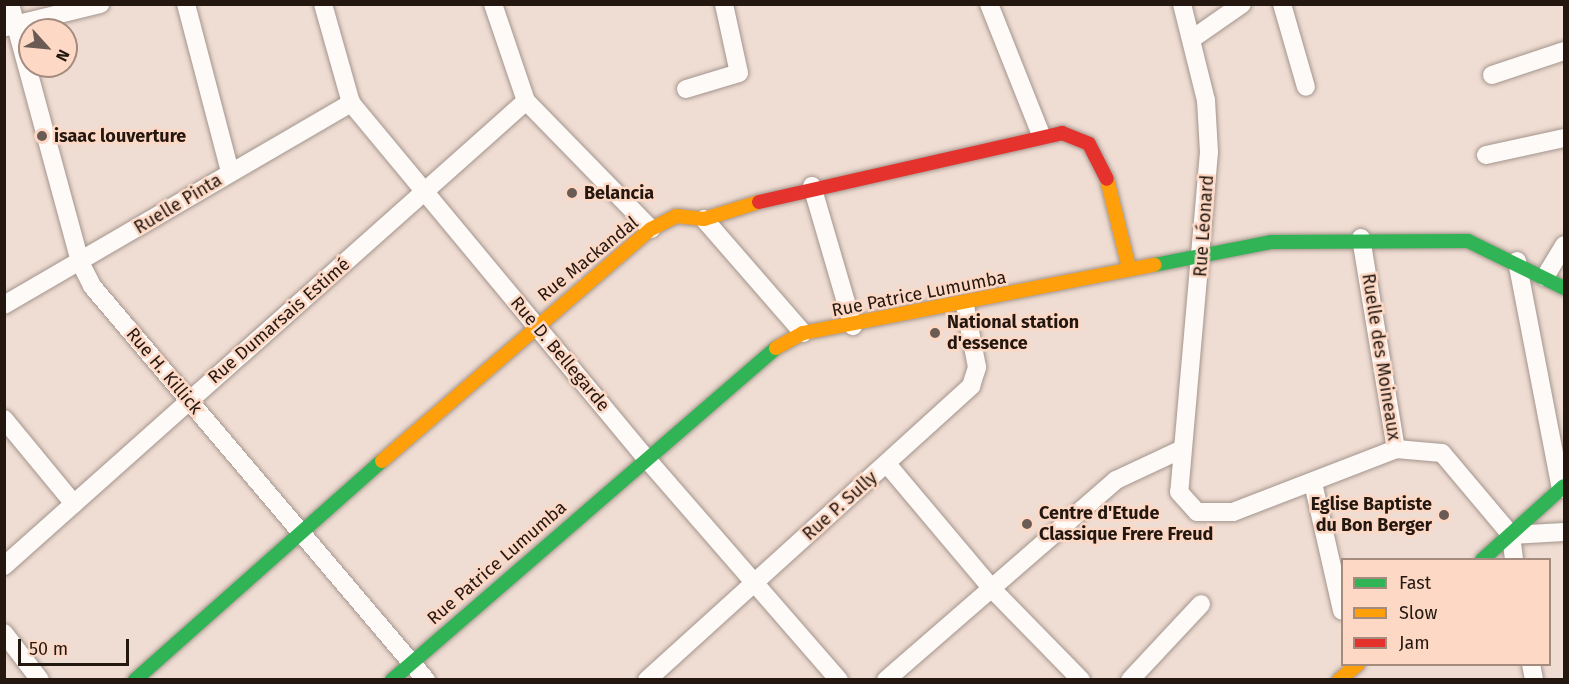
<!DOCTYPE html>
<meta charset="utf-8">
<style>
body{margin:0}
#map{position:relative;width:1569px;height:684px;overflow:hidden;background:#efdcd2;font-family:"Fira Sans",sans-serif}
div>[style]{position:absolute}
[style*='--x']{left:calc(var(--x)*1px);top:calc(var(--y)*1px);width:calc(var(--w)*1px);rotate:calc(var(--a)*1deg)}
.roads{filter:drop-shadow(0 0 2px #a3958d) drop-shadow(0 0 2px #a3958d)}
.street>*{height:18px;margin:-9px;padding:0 9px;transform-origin:9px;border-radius:9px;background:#fdfaf8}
.fast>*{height:14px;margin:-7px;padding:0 7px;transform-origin:7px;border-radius:7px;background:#30b455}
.slow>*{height:14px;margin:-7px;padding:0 7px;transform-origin:7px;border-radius:7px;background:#ff9f0a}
.jam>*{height:14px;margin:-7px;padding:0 7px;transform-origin:7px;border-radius:7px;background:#e5322d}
.dots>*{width:16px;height:16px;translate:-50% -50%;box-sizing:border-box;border:3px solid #fcd8c5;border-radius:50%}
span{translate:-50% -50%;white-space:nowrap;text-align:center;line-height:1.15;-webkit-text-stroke:5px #fcd8c5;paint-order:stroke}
.poi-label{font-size:18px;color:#231710;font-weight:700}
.left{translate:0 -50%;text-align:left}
.right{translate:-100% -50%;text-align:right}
.street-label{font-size:18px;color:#231710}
.frame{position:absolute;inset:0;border:6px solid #231710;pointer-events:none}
.legend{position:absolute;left:1341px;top:558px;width:210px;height:108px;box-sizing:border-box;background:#fcd8c5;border:2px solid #a58b7d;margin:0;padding:8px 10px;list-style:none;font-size:18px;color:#231710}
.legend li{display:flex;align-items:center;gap:12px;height:30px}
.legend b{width:30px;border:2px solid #a58b7d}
.north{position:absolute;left:18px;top:18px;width:60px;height:60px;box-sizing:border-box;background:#fcd8c5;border:2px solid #a58b7d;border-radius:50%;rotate:117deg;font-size:16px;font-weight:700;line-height:24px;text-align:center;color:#231710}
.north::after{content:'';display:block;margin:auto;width:21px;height:27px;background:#6a5c54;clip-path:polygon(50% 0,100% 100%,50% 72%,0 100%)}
.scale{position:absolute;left:18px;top:639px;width:111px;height:27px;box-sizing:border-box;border:3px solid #231710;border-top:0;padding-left:8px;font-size:18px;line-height:21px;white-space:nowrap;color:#231710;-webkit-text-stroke:4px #fcd8c5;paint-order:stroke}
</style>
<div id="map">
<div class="roads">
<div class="street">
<i style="--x:10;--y:4;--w:267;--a:74.8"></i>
<i style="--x:80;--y:262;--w:27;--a:63"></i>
<i style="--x:92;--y:286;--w:517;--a:49.71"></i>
<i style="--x:186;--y:4;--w:174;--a:75.3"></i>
<i style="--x:323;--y:4;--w:103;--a:74.2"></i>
<i style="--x:351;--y:103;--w:460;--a:50.3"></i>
<i style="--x:645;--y:457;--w:296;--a:49"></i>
<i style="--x:493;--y:4;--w:102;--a:71.2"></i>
<i style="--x:526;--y:101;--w:179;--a:45.7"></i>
<i style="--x:989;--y:4;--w:141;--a:68.3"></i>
<i style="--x:1182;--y:4;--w:99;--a:76"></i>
<i style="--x:1206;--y:100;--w:52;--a:86.7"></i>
<i style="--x:1209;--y:152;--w:341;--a:95"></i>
<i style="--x:1179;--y:492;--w:27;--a:48"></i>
<i style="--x:1197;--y:512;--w:36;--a:0"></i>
<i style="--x:1233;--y:512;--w:175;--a:-21.1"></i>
<i style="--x:1282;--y:4;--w:86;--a:73.9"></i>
<i style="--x:6;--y:27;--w:97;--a:-13.7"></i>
<i style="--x:1192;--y:39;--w:61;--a:-35"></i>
<i style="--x:1492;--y:75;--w:76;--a:-18.4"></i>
<i style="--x:686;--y:89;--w:55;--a:-16.8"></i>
<i style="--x:739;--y:73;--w:71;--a:-102.3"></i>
<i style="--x:1486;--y:155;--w:80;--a:-12.3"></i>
<i style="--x:812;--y:186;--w:146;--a:73.7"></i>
<i style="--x:704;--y:219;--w:151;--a:49"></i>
<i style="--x:1361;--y:238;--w:214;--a:80.6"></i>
<i style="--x:1396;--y:449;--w:46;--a:5"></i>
<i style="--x:1442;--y:453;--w:107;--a:49.9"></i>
<i style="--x:1511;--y:535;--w:53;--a:-3.2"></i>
<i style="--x:1517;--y:261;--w:232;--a:79.1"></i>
<i style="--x:1545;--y:277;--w:37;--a:-59"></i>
<i style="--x:4;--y:305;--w:402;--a:-30.2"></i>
<i style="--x:4;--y:419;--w:110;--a:50.5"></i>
<i style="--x:887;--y:464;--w:165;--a:49.9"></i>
<i style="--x:993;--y:590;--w:126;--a:45.6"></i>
<i style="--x:1313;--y:483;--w:131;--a:77.2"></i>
<i style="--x:1511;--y:535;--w:25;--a:83"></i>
<i style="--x:4;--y:566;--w:699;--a:-41.69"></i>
<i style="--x:4;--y:633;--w:59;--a:52.5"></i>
<i style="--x:1531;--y:664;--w:16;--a:79"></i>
<i style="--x:647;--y:680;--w:438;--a:-42.2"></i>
<i style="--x:971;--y:386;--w:20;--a:-72"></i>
<i style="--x:977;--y:367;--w:62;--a:-101.1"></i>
<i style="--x:886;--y:680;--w:305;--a:-41"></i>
<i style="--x:1116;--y:480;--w:71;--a:-25.1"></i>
<i style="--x:1130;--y:680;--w:104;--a:-46.9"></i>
</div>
<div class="fast">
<i style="--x:1154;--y:265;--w:119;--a:-11.1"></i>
<i style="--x:1271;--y:242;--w:197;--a:-0.3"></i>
<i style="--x:1468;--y:241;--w:107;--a:26.1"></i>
<i style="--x:1482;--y:560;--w:110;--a:-42.1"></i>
<i style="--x:135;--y:680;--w:330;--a:-41.6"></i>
<i style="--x:392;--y:680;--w:508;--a:-40.85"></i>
</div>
<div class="slow">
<i style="--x:1107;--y:179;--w:92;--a:76.1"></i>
<i style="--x:776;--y:348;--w:31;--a:-29"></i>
<i style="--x:803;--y:333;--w:358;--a:-11"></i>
<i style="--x:382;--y:461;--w:355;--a:-40.8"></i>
<i style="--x:651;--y:229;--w:28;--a:-27"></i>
<i style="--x:676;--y:216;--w:28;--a:6"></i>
<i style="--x:704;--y:219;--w:58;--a:-17.2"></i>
<i style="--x:1339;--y:680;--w:25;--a:-40"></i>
</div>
<div class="jam">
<i style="--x:759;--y:202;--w:311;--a:-12.8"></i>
<i style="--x:1062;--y:133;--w:29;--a:22"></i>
<i style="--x:1089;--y:144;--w:39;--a:63"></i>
</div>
</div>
<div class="dots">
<i style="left:42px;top:136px;background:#6a5c54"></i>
<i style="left:572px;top:193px;background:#6a5c54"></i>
<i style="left:935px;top:333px;background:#6a5c54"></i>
<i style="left:1444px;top:515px;background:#6a5c54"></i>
<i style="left:1027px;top:524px;background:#6a5c54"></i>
</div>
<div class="poi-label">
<span class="left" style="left:54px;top:136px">isaac louverture</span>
<span class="left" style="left:584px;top:193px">Belancia</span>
<span class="left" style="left:947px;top:333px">National station<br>d'essence</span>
<span class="right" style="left:1432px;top:515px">Eglise Baptiste<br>du Bon Berger</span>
<span class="left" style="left:1039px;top:524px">Centre d'Etude<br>Classique Frere Freud</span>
</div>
<div class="street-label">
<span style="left:178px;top:204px;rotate:-31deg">Ruelle Pinta</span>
<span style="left:1204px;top:226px;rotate:-86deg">Rue Léonard</span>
<span style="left:588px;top:259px;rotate:-39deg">Rue Mackandal</span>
<span style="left:919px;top:294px;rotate:-11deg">Rue Patrice Lumumba</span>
<span style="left:279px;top:321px;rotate:-41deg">Rue Dumarsais Estimé</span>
<span style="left:560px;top:354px;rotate:50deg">Rue D. Bellegarde</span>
<span style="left:1381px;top:357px;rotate:81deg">Ruelle des Moineaux</span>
<span style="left:164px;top:371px;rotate:50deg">Rue H. Killick</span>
<span style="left:840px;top:506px;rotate:-42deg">Rue P. Sully</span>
<span style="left:497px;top:563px;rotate:-41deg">Rue Patrice Lumumba</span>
</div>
<div class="frame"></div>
<ul class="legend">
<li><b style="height:8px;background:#30b455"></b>Fast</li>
<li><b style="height:8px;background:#ff9f0a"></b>Slow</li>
<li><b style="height:8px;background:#e5322d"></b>Jam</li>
</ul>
<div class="north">N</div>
<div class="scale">50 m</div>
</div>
